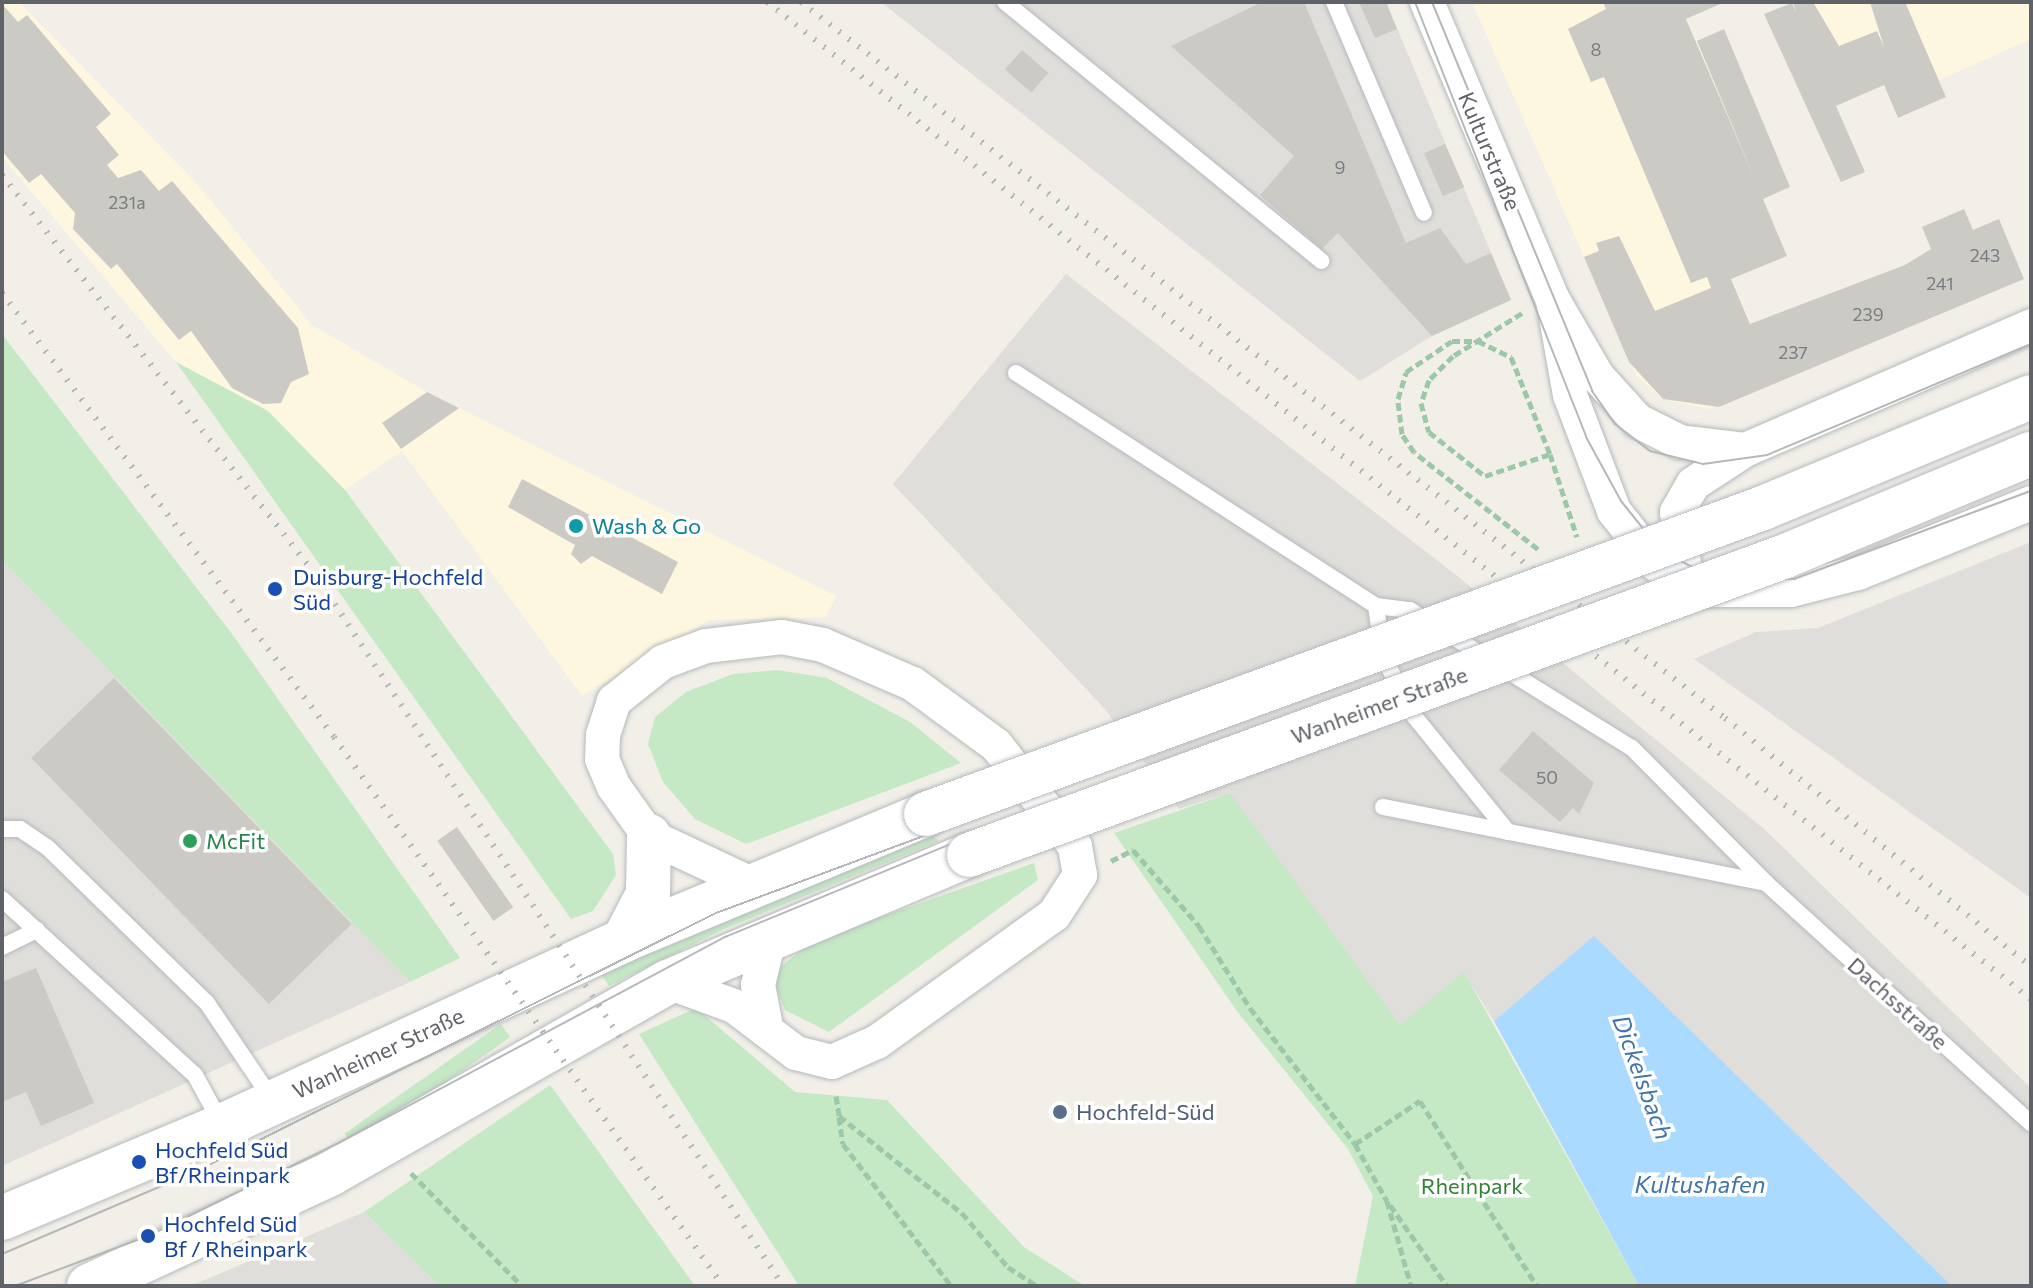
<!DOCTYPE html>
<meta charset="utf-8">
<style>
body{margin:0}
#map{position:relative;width:2033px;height:1288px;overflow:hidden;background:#f1efe8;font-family:Commissioner,sans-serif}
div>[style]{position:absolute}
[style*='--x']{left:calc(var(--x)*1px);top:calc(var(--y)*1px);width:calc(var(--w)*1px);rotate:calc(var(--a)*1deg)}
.commercial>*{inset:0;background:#fef7e0}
.industrial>*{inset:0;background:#e0deda}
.green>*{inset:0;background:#c5e8c5;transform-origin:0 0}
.water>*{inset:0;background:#aadaff}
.building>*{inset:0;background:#cccac5;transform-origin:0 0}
.path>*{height:5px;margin-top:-2.5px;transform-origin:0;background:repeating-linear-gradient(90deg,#9cc7a9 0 8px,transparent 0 12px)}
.roads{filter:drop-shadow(0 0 2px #b5b8bc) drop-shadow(0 0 2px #b5b8bc)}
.lane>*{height:16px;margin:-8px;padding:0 8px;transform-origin:8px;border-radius:8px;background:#fff}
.street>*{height:34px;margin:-17px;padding:0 17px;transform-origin:17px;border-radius:17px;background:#fff}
.secondary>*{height:44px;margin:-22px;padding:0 22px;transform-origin:22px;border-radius:22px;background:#fff}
.tram>*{height:2px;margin:-1px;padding:0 1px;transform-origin:1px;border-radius:1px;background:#b6b7b8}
.rail>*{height:6px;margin-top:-3px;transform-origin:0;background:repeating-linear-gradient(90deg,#b6b7b8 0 2px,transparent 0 12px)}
.path-bridge>*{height:5px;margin-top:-2.5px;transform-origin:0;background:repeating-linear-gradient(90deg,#9cc7a9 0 8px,transparent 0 12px)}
.bridges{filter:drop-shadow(0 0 2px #b6babf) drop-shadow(0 0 2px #b6babf)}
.secondary-bridge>*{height:44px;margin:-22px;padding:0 22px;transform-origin:22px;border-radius:22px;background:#fff}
.dots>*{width:22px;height:22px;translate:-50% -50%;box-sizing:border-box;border:4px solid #fff;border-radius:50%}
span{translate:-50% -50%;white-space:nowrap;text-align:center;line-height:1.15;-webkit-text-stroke:7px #fff;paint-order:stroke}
.number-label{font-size:18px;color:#7a7d7f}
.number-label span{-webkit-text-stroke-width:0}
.street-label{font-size:22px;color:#5f6368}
.culture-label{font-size:22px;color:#0d838f}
.left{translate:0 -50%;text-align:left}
.transit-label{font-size:22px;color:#164399}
.leisure-label{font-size:22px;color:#27864d}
.service-label{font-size:22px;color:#4e5e75}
.park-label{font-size:22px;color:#348238}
.water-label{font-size:24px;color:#4174aa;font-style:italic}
.frame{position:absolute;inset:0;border:4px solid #5f6368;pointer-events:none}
</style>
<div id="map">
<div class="commercial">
<i style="clip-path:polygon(2px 2px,19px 2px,199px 186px,312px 325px,427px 392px,836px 596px,826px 617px,710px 620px,582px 696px,402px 451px,345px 490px,268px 411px,176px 362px,2px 157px)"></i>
<i style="clip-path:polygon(1472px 2px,1725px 2px,1687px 19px,1787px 256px,1732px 279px,1776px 384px,1708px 409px,1663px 399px,1637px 377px)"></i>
<i style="clip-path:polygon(1791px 2px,2031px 2px,2031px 39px,1939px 80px,1946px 97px,1898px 118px,1884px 85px,1837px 106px)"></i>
</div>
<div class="industrial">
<i style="clip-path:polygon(881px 2px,1386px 2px,1511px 300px,1432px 336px,1360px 381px)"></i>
<i style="clip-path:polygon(1066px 274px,1460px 578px,1764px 829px,2031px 1088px,2031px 1286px,1952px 1286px,1594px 937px,1494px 1021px,1464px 973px,1400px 1026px,1250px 832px,1230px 793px,1179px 809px,1104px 708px,893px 484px)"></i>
<i style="clip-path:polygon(2031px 542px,2031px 898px,1694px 659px,1756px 632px,1818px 628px)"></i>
<i style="clip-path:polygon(2px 560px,410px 982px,2px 1166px)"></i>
<i style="clip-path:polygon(364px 1212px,439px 1286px,190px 1286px,219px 1274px)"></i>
</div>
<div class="green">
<i style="clip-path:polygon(2px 334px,235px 638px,460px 958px,410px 982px,2px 560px)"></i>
<i style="clip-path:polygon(176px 362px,268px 411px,345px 490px,613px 854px,616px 875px,593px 911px,571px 919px)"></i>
<i style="clip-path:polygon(778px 670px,827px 678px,910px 722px,961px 763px,746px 844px,695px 819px,663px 782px,648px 744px,655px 717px,686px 692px,733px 674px)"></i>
<i style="clip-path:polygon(1230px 793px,1400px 1025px,1464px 972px,1639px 1286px,1355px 1286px,1373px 1196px,1348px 1149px,1239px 1014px,1114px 833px)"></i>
<i style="clip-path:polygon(933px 836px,939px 841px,724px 929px,609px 986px,601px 974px)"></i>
<i style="clip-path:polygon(1034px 863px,1038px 880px,829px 1032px,785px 1010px,776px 987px,780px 967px,813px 941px)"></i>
<i style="clip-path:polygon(696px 1008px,795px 1092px,887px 1100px,1024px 1247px,1085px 1286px,799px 1286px,639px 1034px)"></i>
<i style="left:501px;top:1024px;width:16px;height:191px;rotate:55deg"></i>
<i style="clip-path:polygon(550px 1085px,585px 1133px,695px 1286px,439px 1286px,364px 1212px)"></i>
</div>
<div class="water">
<i style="clip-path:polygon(1594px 936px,1952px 1286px,1639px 1286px,1494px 1021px)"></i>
</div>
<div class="building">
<i style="clip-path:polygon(1262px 2px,1304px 2px,1406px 243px,1440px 228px,1466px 264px,1491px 253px,1511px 300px,1432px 336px,1338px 233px,1322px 249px,1260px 195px,1294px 156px,1171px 46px)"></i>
<i style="clip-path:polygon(1359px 2px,1386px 2px,1397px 29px,1375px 38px)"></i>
<i style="clip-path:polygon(1603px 2px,1725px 2px,1686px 19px,1756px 182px,1697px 41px,1724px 29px,1790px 187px,1763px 199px,1787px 256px,1731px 279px,1750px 324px,1905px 265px,1931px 249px,1922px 227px,1964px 209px,1973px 230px,1999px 219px,2024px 279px,1719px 407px,1663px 399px,1629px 362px,1584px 257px,1599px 251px,1596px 243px,1619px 236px,1655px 311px,1711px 288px,1707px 277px,1691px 283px,1604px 77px,1591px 82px,1568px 29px,1606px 9px)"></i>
<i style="clip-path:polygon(1793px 2px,1813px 2px,1839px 46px,1877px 31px,1884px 47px,1870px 2px,1905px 2px,1946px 97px,1898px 118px,1884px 85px,1836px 106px,1865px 172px,1841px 182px,1764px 14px,1792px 3px,1796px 12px)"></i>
<i style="clip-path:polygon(2px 4px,18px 22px,27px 15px,111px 114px,96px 127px,119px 155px,107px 165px,118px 178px,141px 170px,159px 191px,172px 181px,298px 328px,309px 374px,291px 382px,281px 403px,263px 404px,232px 388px,191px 331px,179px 340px,117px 264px,111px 269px,73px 229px,75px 213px,41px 174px,29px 183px,2px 151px)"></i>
<i style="left:1022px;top:50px;width:35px;height:26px;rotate:41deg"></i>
<i style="left:1445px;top:144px;width:47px;height:23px;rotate:66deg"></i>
<i style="clip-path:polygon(427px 392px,459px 408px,401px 449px,382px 423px)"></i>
<i style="clip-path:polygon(522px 479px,678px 562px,662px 594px,592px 556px,581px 564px,571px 554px,575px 545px,508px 507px)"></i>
<i style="left:114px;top:678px;width:342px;height:115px;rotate:46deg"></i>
<i style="clip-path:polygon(1533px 731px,1594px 783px,1579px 814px,1573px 808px,1560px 822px,1499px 770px)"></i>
<i style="left:457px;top:827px;width:98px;height:24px;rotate:55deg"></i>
<i style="clip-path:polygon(36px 968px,94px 1103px,41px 1126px,26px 1092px,2px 1102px,2px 982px)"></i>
</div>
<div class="path">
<i style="--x:1522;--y:313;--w:81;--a:148.1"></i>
<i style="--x:1453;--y:356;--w:34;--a:135"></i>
<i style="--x:1429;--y:380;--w:24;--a:109"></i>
<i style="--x:1421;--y:403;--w:30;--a:75"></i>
<i style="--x:1429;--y:432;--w:71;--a:38.2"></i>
<i style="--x:1485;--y:476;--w:69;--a:-18.7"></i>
<i style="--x:1550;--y:454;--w:87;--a:72"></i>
<i style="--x:1111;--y:861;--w:25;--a:-27"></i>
<i style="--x:1133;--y:850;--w:101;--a:49"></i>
<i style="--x:1199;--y:926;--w:97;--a:58.1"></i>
<i style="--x:1250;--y:1008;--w:172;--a:52.3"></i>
<i style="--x:1355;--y:1144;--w:65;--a:60.7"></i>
<i style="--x:1387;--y:1201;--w:88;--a:74.2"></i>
<i style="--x:836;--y:1096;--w:20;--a:81"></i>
<i style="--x:839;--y:1116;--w:157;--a:38.3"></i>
<i style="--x:962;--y:1213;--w:71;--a:49.6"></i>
<i style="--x:1008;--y:1267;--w:35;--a:33"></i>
<i style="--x:839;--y:1117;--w:27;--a:82"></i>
<i style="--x:843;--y:1144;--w:178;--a:52.7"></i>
<i style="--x:1355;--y:1144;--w:78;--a:-33.5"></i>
<i style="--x:1420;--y:1101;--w:219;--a:57.7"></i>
<i style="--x:411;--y:1173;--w:158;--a:45.5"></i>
<i style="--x:1390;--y:1205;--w:99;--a:54.9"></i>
</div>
<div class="roads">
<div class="lane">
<i style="--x:1005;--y:2;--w:409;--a:39.3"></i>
<i style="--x:1334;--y:2;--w:229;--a:66.9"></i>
<i style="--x:1016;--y:373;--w:429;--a:32.9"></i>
<i style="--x:1383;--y:807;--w:390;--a:11.2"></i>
<i style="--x:2;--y:829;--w:18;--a:0"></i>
<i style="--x:20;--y:829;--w:32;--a:34"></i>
<i style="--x:47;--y:847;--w:223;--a:44.3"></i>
<i style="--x:207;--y:1003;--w:118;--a:56"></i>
<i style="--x:1508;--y:832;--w:149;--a:-129"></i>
<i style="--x:1414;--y:716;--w:68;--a:-117.3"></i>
<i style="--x:1383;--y:656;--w:50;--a:-98"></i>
<i style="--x:1376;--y:606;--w:34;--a:7"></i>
<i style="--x:1410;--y:610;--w:261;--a:31.9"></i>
<i style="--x:1632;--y:748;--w:190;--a:45.2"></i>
<i style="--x:1766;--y:883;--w:358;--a:42.2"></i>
<i style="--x:2;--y:899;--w:261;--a:42.4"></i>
<i style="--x:195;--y:1075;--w:57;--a:61.6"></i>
<i style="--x:2;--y:947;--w:39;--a:-26"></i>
</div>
<div class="street">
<i style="--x:1427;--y:2;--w:324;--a:67.1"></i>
<i style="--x:1553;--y:300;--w:88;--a:59.9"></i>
<i style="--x:1597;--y:376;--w:61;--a:47.7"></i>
<i style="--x:1638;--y:421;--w:47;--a:26.6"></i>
<i style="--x:1680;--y:442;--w:65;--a:7"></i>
<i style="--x:1553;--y:300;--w:97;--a:79.9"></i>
<i style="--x:1570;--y:395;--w:124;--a:69.2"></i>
<i style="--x:1614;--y:511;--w:68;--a:51.6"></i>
<i style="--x:1656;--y:564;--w:31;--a:33"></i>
<i style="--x:1682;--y:581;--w:26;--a:21"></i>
<i style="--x:1706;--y:590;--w:85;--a:0"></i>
<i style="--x:1791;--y:590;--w:69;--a:-14.2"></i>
<i style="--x:1858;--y:573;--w:187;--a:-22"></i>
<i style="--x:1684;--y:562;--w:50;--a:-98"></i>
<i style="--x:1677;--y:512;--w:32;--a:-60"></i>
<i style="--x:1693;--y:484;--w:62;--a:-33.2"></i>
<i style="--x:1745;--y:450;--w:312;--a:-23.4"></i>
<i style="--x:668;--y:982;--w:70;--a:20"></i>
<i style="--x:734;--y:1006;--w:78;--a:37.2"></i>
<i style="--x:796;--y:1053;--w:37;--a:14"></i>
<i style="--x:832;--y:1062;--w:49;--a:-24"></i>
<i style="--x:877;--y:1042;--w:218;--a:-35.7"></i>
<i style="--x:1054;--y:915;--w:48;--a:-57"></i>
<i style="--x:1080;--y:875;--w:29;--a:-100"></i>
<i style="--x:1075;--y:846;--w:128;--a:-128"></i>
<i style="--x:996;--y:745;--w:103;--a:-143.7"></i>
<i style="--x:913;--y:684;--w:98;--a:-156.6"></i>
<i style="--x:823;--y:645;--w:42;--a:-169"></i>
<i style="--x:782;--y:637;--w:77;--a:173.2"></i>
<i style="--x:706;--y:646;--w:46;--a:159.6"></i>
<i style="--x:663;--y:662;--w:63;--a:141.5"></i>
<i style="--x:614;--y:701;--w:36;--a:108"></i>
<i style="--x:603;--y:735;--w:24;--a:92"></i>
<i style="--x:602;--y:759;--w:30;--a:67"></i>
<i style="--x:614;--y:787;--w:60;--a:54.5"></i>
<i style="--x:649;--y:836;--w:115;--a:25.2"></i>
<i style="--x:766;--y:1027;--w:43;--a:-100.8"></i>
<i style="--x:758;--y:985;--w:51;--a:-76.5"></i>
</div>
<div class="secondary">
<i style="--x:624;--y:940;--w:52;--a:-62.4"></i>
<i style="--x:648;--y:894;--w:58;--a:-89"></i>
<i style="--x:2;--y:1218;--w:238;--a:-22.7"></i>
<i style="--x:222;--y:1126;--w:443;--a:-24.8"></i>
<i style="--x:624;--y:940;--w:327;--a:-22.6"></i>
<i style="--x:89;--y:1286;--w:266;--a:-24.9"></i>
<i style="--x:330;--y:1174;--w:389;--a:-29.6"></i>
<i style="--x:668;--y:982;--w:327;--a:-22.9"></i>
</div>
</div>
<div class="tram">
<i style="--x:1415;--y:2;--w:467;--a:68.5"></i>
<i style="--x:1586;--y:437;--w:73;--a:61.3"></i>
<i style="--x:1621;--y:501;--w:64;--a:51.3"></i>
<i style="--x:1661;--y:551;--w:64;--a:27"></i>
<i style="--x:1718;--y:580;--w:76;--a:-0.8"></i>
<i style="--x:1794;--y:579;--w:253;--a:-20.4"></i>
<i style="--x:1432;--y:2;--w:421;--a:67.6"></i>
<i style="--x:1592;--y:391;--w:40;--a:55.1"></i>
<i style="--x:1615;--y:424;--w:44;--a:37.6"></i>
<i style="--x:1650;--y:451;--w:55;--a:13.8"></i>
<i style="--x:1703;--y:464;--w:65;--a:-8"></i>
<i style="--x:1767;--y:455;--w:286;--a:-22.8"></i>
<i style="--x:2;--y:1254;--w:214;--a:-23.1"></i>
<i style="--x:199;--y:1170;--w:577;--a:-26.43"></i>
<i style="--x:716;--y:913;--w:1124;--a:-20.35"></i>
<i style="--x:1770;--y:522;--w:285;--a:-23.6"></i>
<i style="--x:15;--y:1286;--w:142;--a:-20.6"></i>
<i style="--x:148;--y:1236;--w:210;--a:-26"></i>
<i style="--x:337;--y:1144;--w:440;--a:-28.1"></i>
<i style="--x:725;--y:937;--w:250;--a:-22.4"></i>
<i style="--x:956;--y:842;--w:877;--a:-20.01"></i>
<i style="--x:1780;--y:542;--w:272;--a:-22.5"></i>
</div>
<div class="rail">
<i style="--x:767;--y:2;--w:1610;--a:38.27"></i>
<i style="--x:801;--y:2;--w:1169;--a:37.77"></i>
<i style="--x:1725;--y:718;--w:395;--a:39.1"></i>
<i style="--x:2;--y:175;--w:507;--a:51.89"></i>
<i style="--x:315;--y:574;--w:852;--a:56.68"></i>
<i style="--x:2;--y:293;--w:554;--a:53.21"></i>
<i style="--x:334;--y:737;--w:673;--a:54.68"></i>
</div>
<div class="path-bridge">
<i style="--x:1538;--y:549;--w:157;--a:-142"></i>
<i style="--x:1414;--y:452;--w:22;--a:-124"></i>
<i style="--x:1402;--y:434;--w:35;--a:-97"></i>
<i style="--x:1398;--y:399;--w:28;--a:-73"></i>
<i style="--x:1406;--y:372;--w:55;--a:-34"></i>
<i style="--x:1452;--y:341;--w:26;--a:0"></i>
<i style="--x:1478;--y:341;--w:37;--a:26"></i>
<i style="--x:1511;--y:357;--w:105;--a:68.1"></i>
</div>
<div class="bridges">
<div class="secondary-bridge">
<i style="--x:926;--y:814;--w:891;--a:-20.08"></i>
<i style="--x:1763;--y:508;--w:290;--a:-22.5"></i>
<i style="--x:969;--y:855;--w:867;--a:-20.11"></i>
<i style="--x:1783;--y:557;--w:269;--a:-22.6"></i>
</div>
</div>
<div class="dots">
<i style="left:576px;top:526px;background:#0f9aa8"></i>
<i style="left:275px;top:589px;background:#1a4fb4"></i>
<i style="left:190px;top:841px;background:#2e9e5b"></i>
<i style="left:1060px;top:1112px;background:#5c6f8a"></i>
<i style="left:139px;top:1162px;background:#1a4fb4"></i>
<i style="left:148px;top:1236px;background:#1a4fb4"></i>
</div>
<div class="number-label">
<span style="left:1596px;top:49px">8</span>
<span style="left:1340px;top:167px">9</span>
<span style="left:127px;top:202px">231a</span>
<span style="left:1985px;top:255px">243</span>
<span style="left:1940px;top:283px">241</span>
<span style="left:1868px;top:314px">239</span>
<span style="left:1793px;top:352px">237</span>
<span style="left:1547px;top:777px">50</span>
</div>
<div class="street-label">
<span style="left:1490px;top:151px;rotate:67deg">Kulturstraße</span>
<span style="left:1379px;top:705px;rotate:-20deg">Wanheimer Straße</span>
<span style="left:1898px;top:1003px;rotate:42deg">Dachsstraße</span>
<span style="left:378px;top:1053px;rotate:-25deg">Wanheimer Straße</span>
</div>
<div class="culture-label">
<span class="left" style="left:592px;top:526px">Wash &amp; Go</span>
</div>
<div class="transit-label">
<span class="left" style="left:293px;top:589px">Duisburg-Hochfeld<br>Süd</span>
<span class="left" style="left:155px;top:1162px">Hochfeld Süd<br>Bf/Rheinpark</span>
<span class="left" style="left:164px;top:1236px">Hochfeld Süd<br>Bf / Rheinpark</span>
</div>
<div class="leisure-label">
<span class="left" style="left:206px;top:841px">McFit</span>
</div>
<div class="service-label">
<span class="left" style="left:1076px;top:1112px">Hochfeld-Süd</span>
</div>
<div class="park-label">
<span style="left:1472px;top:1186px">Rheinpark</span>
</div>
<div class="water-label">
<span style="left:1643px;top:1077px;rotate:70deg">Dickelsbach</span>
<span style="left:1700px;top:1184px">Kultushafen</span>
</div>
<div class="frame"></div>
</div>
